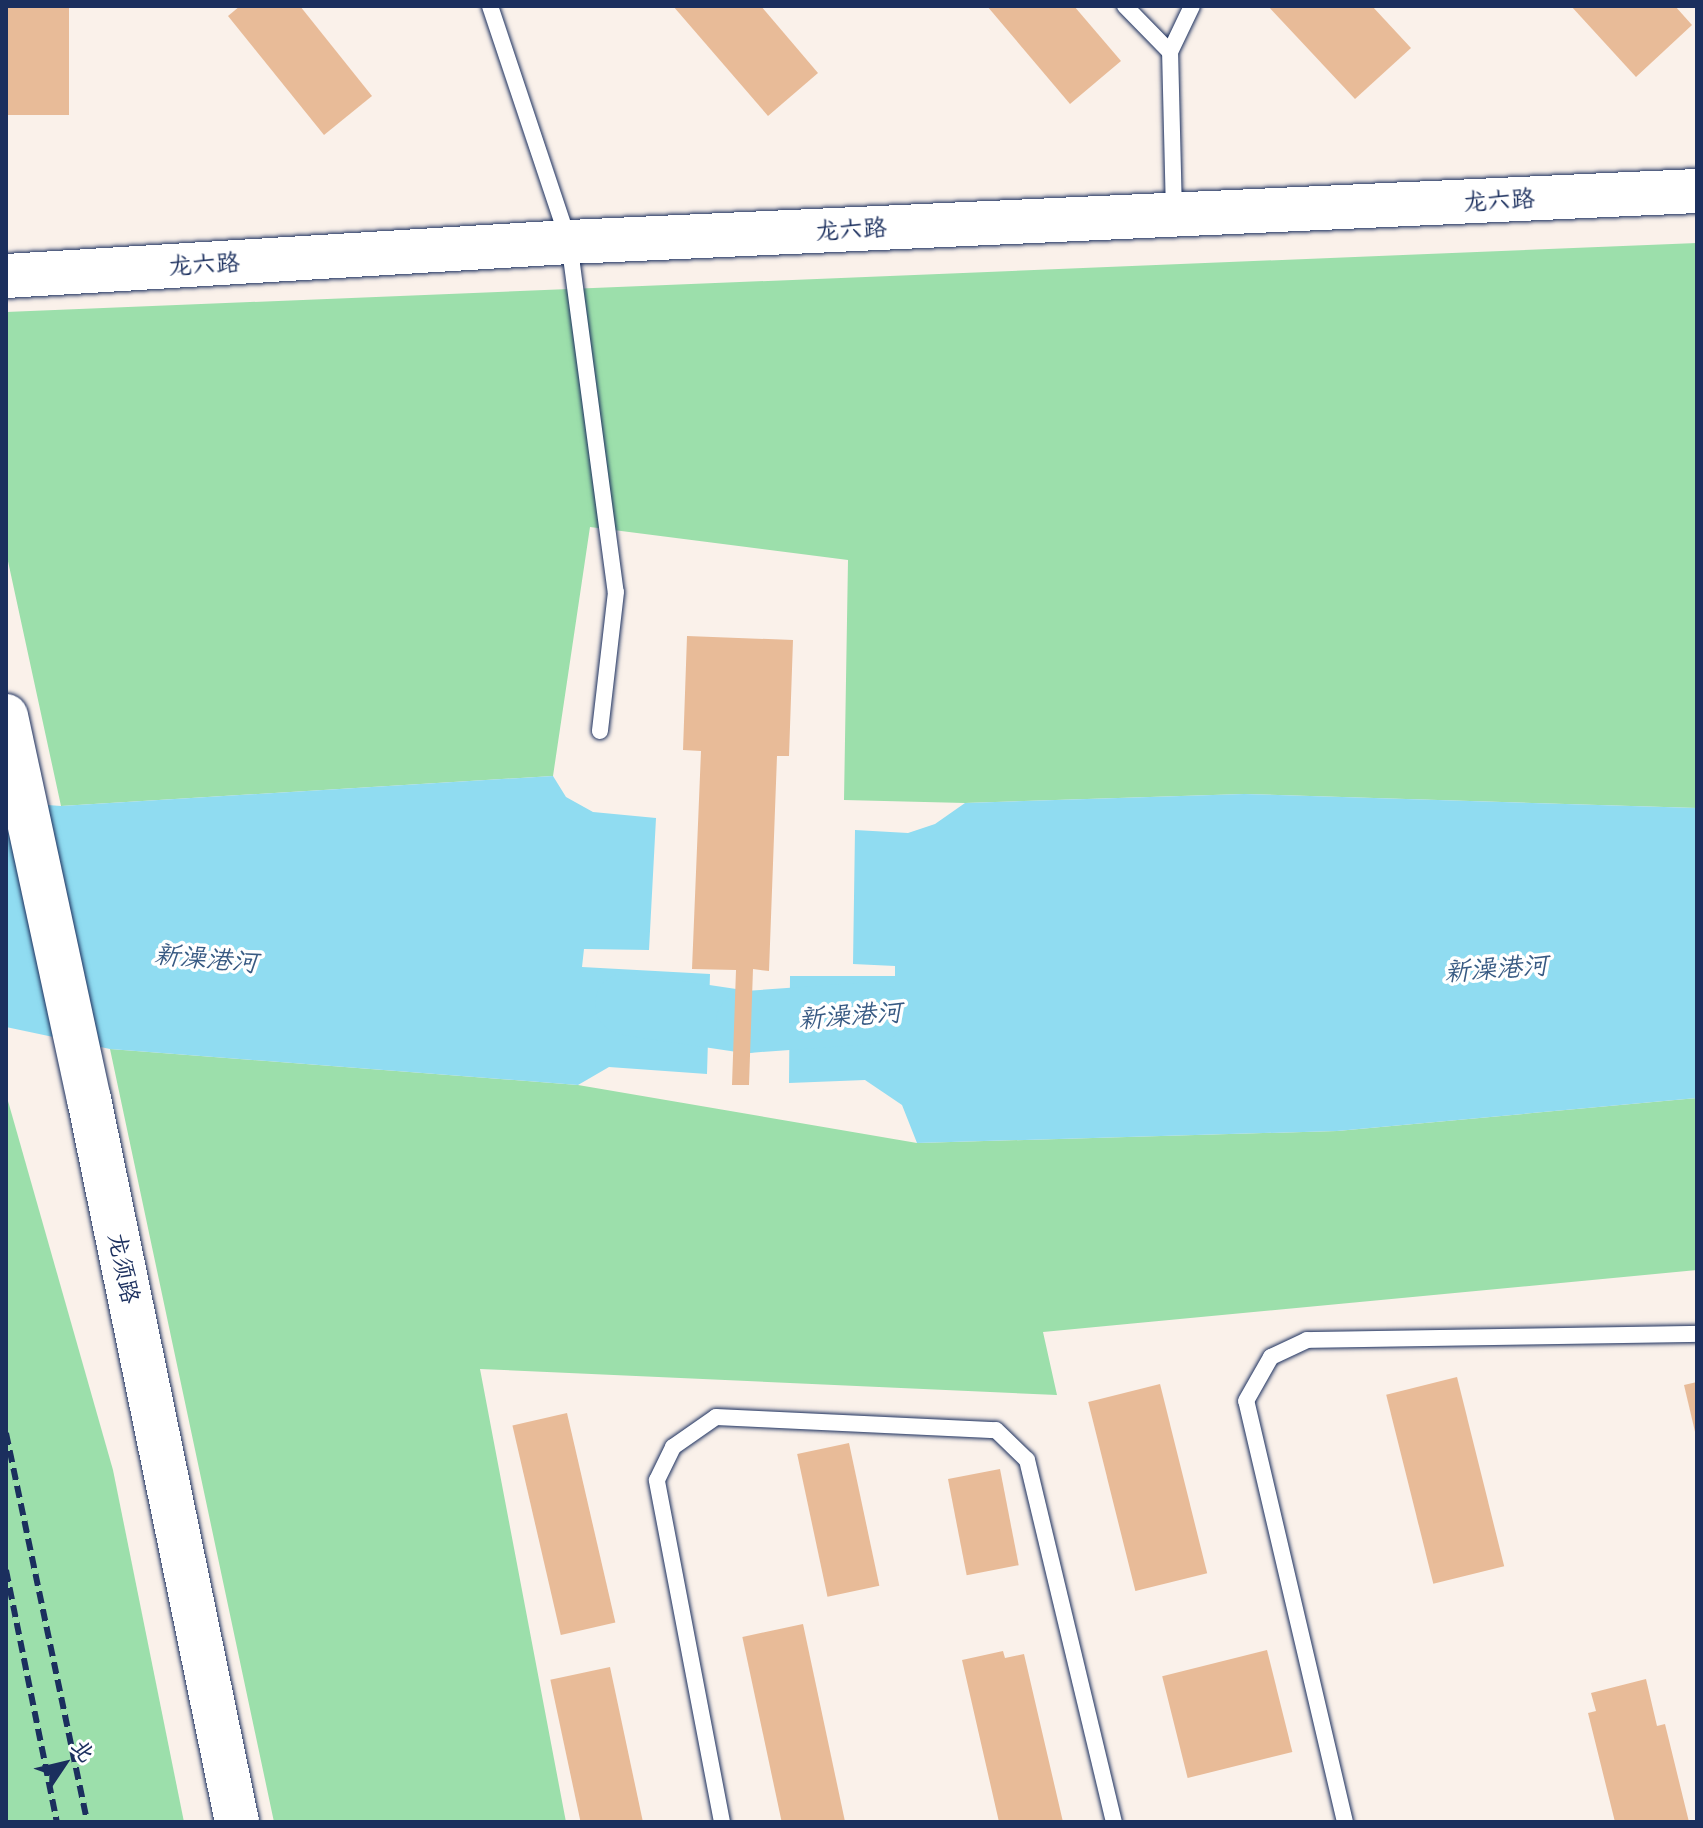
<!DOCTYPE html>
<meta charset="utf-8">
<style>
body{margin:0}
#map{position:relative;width:1703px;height:1828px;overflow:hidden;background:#faf1ea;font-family:Delius,"LXGW WenKai TC",sans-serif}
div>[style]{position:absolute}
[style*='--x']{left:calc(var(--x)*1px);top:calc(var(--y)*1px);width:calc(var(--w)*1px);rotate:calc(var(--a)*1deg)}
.green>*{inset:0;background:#9cdfab}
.water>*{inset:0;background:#90dcf1}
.river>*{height:62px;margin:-31px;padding:0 31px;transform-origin:31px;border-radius:31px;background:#90dcf1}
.building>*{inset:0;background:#e8bb98;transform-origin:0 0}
.roads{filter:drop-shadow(0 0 2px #1b2f5e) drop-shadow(0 0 2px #1b2f5e)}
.lane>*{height:16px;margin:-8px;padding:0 8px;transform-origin:8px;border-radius:8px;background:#fff}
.secondary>*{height:44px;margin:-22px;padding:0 22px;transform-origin:22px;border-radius:22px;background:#fff}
.rail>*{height:6px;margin-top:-3px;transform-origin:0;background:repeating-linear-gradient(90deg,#1b2f5e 0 12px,transparent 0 18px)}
span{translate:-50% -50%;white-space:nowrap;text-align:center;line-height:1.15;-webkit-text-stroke:7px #fff;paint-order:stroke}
.street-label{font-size:24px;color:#1b2f5e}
.water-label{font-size:26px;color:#385a83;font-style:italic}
.frame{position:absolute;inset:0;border:8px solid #1b2f5e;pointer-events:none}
.north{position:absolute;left:24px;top:1724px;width:80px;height:80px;-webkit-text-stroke:6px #fff;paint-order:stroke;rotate:55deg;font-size:22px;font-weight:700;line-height:32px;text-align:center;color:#1b2f5e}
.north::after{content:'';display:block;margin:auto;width:28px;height:36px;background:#1b2f5e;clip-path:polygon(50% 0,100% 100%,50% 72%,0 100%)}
</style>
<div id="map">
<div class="green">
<i style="clip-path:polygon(1697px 243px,1697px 808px,1244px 794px,965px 803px,844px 800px,848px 560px,590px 527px,553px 776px,61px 806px,6px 552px,6px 312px)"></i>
<i style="clip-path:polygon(110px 1049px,578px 1085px,917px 1143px,1337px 1131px,1697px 1098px,1697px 1270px,1043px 1332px,1057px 1395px,480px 1369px,566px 1822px,274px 1822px)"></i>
<i style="clip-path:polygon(6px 1094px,113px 1470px,184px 1822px,6px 1822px)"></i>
</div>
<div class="water">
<i style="clip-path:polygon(553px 776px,566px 797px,593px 812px,656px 818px,649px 950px,584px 949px,582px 967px,710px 974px,707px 1074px,609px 1067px,578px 1085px,110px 1049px,6px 1027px,6px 802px,61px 806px)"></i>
<i style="clip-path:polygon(1244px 794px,1697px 808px,1697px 1098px,1337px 1131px,917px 1143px,902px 1105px,865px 1080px,789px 1083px,790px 976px,895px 976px,895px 966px,853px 964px,855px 830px,908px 833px,935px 824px,965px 803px)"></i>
</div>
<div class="river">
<i style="--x:626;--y:1004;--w:122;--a:8.5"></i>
<i style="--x:747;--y:1022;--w:127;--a:-4.1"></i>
</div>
<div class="building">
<i style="left:6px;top:6px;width:63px;height:109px"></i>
<i style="clip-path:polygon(240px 6px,300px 6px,372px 96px,324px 135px,228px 16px)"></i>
<i style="clip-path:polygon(673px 6px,761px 6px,818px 73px,768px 116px)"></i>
<i style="clip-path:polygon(987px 6px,1074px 6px,1121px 61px,1070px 104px)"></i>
<i style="clip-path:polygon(1268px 6px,1372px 6px,1411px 48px,1355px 99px)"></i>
<i style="clip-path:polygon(1571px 6px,1675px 6px,1692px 25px,1636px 77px)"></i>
<i style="clip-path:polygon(687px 636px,793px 640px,789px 756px,777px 756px,769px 971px,753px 969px,749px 1085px,732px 1085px,736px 970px,692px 969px,701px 751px,683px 750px)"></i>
<i style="left:1457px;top:1377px;width:195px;height:73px;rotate:76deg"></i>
<i style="clip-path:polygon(1697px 1382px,1697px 1436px,1696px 1436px,1684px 1385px)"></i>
<i style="left:1160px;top:1384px;width:195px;height:74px;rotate:76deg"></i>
<i style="left:567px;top:1413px;width:215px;height:56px;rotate:77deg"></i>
<i style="left:849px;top:1443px;width:146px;height:53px;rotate:78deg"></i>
<i style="left:1000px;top:1469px;width:98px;height:53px;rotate:79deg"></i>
<i style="left:803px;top:1624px;width:202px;height:62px;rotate:78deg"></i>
<i style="left:1267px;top:1650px;width:105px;height:108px;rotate:76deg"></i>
<i style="clip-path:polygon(1003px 1651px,1005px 1658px,1024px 1654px,1063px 1822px,999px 1822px,962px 1660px)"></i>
<i style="left:610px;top:1667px;width:158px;height:61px;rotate:78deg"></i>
<i style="clip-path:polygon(1646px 1679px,1657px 1726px,1665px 1724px,1689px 1822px,1615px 1822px,1588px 1713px,1596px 1711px,1591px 1693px)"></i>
</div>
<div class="roads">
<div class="lane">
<i style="--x:490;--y:6;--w:249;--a:71.5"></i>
<i style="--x:569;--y:242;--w:353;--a:82.4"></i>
<i style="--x:616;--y:592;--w:140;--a:96.6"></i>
<i style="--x:1125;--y:6;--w:64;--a:45.6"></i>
<i style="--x:1174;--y:213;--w:161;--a:-91.4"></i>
<i style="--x:1170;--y:52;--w:51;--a:-64.4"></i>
<i style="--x:722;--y:1822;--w:348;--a:-100.8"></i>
<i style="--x:657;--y:1480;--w:37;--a:-64"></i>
<i style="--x:673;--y:1447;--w:52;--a:-34.9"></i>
<i style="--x:716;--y:1417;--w:280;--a:2.7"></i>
<i style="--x:996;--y:1430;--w:43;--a:44.1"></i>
<i style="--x:1027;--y:1460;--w:372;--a:76.5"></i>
<i style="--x:1345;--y:1822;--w:432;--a:-103.2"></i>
<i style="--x:1246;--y:1401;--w:51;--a:-60.4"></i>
<i style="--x:1271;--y:1357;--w:40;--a:-25"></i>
<i style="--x:1307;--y:1340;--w:390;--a:-0.9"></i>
</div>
<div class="secondary">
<i style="--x:6;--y:276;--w:564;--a:-3.46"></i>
<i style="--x:569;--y:242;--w:1129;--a:-2.59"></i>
<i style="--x:6;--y:716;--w:392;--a:77.8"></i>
<i style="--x:89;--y:1099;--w:738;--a:78.43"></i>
</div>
</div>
<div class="rail">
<i style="--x:6;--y:1433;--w:397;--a:78.2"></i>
<i style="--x:6;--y:1570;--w:257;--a:78.6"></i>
</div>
<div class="street-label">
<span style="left:1499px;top:200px;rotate:-3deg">龙六路</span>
<span style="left:851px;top:229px;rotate:-3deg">龙六路</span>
<span style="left:204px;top:264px;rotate:-3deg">龙六路</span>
<span style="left:124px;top:1268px;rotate:78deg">龙须路</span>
</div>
<div class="water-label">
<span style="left:206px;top:958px;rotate:5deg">新澡港河</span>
<span style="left:1496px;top:968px;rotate:-4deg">新澡港河</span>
<span style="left:850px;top:1015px;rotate:-4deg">新澡港河</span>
</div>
<div class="frame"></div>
<div class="north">北</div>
</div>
